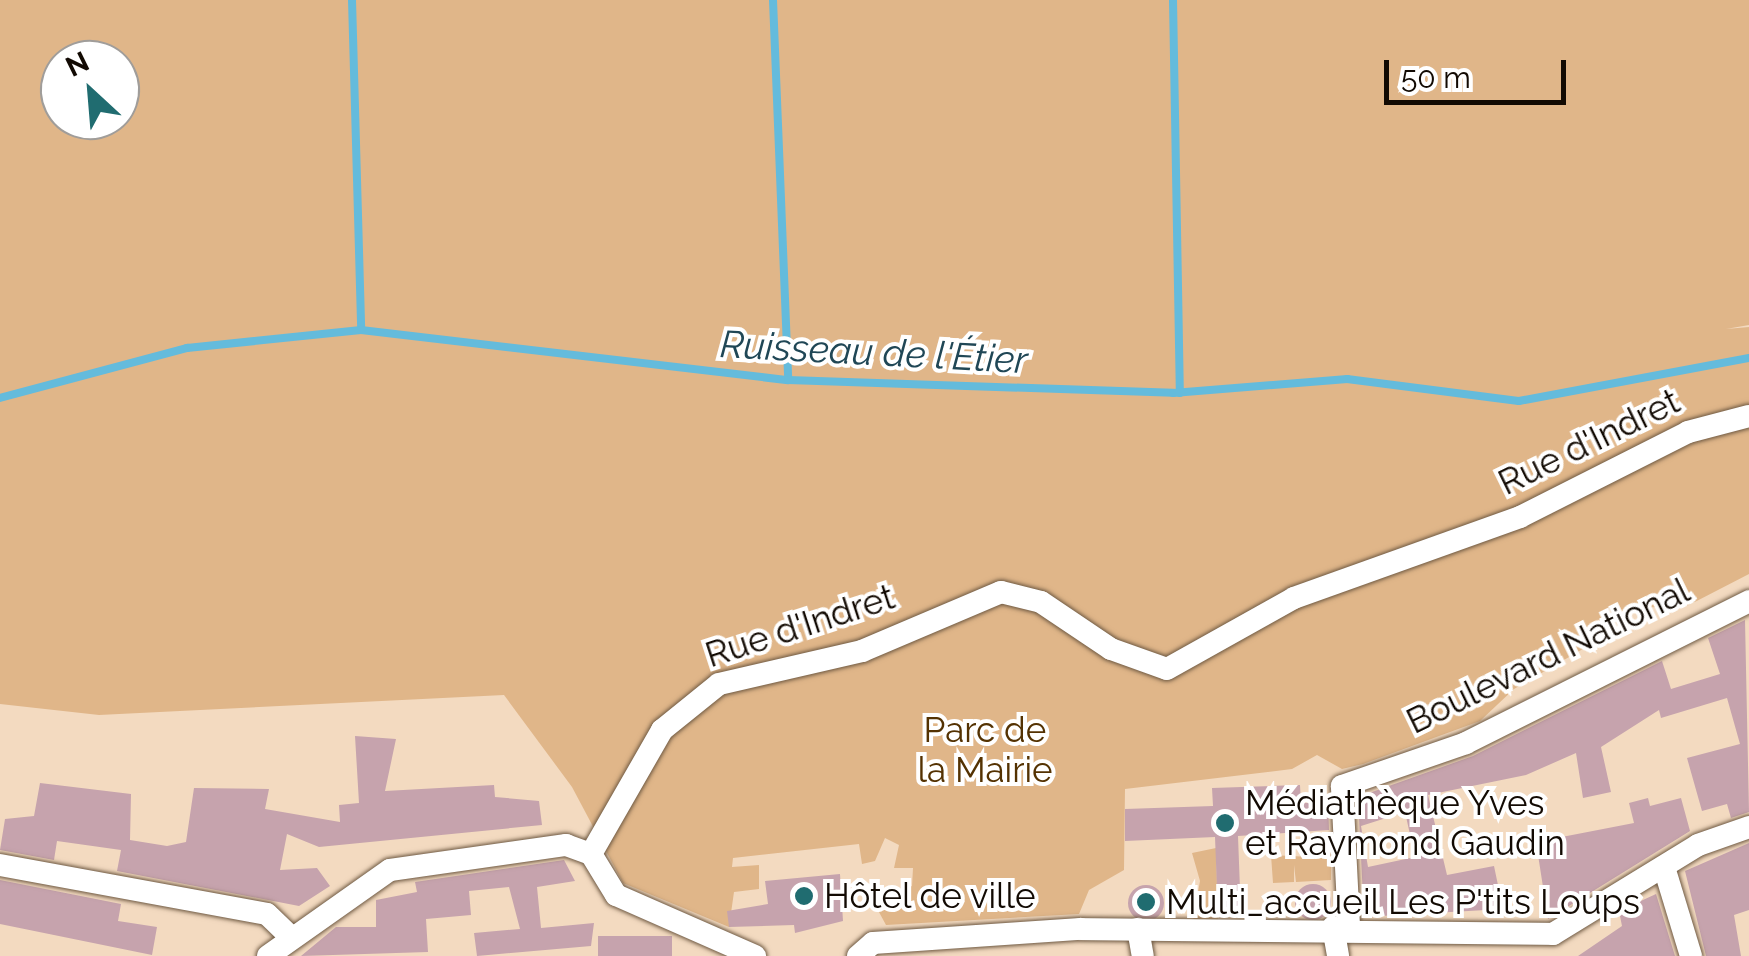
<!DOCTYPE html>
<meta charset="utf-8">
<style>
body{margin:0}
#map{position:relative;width:1749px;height:956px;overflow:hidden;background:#f3dac0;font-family:Raleway,sans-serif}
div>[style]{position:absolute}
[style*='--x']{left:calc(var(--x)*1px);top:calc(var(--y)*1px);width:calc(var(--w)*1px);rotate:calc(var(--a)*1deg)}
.green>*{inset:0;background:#e0b689}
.stream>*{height:8px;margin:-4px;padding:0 4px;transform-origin:4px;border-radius:4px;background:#64bbdc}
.building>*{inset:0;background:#c6a3ad;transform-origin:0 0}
.round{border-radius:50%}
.roads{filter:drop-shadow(0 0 2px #6e5942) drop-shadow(0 0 2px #6e5942)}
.street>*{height:22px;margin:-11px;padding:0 11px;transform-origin:11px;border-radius:11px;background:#fff}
.dots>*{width:28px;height:28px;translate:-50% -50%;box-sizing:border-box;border:5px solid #fff;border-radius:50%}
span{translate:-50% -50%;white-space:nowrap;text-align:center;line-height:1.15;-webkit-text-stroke:8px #fff;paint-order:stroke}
.street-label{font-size:35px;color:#120a03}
.park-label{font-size:35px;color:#543202}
.poi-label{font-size:35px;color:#120a03}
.left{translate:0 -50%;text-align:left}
.water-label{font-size:38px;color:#204756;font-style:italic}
.north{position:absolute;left:40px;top:40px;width:100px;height:100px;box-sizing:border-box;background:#fff;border:2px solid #a09d9a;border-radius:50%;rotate:334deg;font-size:28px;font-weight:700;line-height:40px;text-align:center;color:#120a03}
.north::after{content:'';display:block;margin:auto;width:35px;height:45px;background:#206c70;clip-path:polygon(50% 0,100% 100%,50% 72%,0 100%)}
.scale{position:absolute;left:1384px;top:60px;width:182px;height:45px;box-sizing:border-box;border:5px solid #120a03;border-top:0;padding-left:12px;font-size:30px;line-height:35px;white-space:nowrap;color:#120a03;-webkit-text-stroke:8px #fff;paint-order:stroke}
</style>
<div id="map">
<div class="green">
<i style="clip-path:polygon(evenodd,0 0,1749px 0,1749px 325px,1726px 329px,1749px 327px,1749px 574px,1687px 606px,1632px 608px,1612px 632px,1514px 689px,1480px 721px,1363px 764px,1342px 769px,1317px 755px,1292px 769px,1125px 789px,1124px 870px,1089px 890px,1079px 914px,886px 925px,873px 901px,912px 886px,913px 868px,894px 868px,899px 845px,885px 838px,875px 861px,862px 864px,859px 844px,733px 858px,732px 867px,759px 865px,759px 889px,734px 892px,729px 927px,623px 883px,572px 787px,504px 695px,99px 715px,0 704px,0 0,60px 60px,120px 60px,120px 120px,60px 120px,60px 60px)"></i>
<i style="clip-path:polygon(1216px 848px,1218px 920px,1193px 920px,1200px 881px,1192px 853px)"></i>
<i style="clip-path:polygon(1271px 855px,1331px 858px,1331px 880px,1296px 882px,1294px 865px,1294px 882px,1273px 883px)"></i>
</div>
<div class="stream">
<i style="--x:352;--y:0;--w:330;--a:88.4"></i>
<i style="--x:773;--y:0;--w:380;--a:87.7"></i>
<i style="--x:1173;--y:0;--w:393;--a:89"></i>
<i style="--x:0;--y:398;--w:194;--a:-15"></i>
<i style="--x:187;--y:348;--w:175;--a:-5.9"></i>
<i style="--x:361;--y:330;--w:430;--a:6.7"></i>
<i style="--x:788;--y:380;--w:385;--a:1.9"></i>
<i style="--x:1173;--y:393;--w:175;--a:-4.6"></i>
<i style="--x:1347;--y:379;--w:173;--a:7.3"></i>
<i style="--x:1519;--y:401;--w:234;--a:-10.6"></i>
</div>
<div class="building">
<i style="clip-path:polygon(evenodd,1745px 620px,1749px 812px,1731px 818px,1727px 804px,1702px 811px,1687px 758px,1740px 744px,1727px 698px,1661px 718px,1659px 710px,1601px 747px,1611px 792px,1583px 798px,1576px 753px,1526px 775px,1428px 795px,1447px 875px,1494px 866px,1503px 909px,1364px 917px,1358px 797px,1473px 756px,1662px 661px,1671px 689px,1720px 674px,1708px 638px,1745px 620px,1405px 812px,1415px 857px,1368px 867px,1361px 826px,1405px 812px)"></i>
<i style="clip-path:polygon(355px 736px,396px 739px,385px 791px,494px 785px,495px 797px,539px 801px,542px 825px,319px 847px,287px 834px,280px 870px,317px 868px,330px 886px,299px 906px,117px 871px,121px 850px,57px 841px,54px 860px,0 850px,5px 819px,34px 816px,40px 783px,131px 794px,130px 840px,167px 846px,186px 842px,194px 788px,269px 789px,265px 809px,340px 822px,339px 805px,359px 803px)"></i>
<i style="clip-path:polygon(1300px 785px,1301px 803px,1328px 802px,1329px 830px,1238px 836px,1241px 916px,1218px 915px,1215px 837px,1125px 841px,1125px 809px,1213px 806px,1212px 788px)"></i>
<i style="clip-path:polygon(1648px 798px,1650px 806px,1681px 798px,1690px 831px,1548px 919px,1536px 842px,1634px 823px,1629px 803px)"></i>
<i style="clip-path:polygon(1749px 843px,1749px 910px,1734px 915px,1741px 956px,1706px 956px,1685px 871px)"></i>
<i style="clip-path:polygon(564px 860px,575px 881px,537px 887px,541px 928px,594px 923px,591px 946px,477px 956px,474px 933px,520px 929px,509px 887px,469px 891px,471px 915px,426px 919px,428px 952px,301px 956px,336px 927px,376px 927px,376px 900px,417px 892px,415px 882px)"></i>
<i style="clip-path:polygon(840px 874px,843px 921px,795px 933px,794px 925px,729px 927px,727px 911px,768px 904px,765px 881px)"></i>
<i style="clip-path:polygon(0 880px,121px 904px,118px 921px,157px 927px,152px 955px,0 924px)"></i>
<i class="round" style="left:1295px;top:884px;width:36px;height:36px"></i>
<i class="round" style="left:1128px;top:885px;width:36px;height:36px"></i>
<i style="clip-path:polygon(1656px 894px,1675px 956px,1578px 956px,1622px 926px,1619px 911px)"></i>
<i style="left:598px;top:936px;width:74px;height:20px"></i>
</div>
<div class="roads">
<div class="street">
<i style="--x:591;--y:854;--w:143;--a:-60.2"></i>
<i style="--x:662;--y:730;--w:73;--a:-38.9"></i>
<i style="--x:719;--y:684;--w:147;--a:-13"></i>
<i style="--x:862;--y:651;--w:151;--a:-23"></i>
<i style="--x:1001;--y:592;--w:41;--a:14"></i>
<i style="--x:1041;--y:602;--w:84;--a:33.9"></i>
<i style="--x:1111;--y:649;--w:59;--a:19.7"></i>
<i style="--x:1167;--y:669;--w:145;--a:-29.2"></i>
<i style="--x:1294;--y:598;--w:240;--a:-19.7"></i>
<i style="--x:1520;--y:517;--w:188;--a:-26.8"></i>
<i style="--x:1688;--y:432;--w:63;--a:-14.7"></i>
<i style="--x:591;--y:854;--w:48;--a:58.6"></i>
<i style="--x:616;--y:895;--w:152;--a:23.7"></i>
<i style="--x:0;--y:865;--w:271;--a:10.4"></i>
<i style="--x:267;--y:914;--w:32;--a:44"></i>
<i style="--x:1664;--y:867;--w:93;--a:73.1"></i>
<i style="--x:1349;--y:926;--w:140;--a:-92.9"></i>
<i style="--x:1342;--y:786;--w:131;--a:-19.1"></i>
<i style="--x:1466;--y:743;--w:317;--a:-26.6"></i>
<i style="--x:1333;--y:927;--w:29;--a:80"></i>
<i style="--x:1138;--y:929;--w:27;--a:80"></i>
<i style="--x:268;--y:956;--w:149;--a:-35.2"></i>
<i style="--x:390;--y:870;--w:178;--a:-8.1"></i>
<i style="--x:566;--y:845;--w:27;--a:20"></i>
<i style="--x:858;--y:956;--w:20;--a:-41"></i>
<i style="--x:873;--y:943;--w:208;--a:-3.9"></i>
<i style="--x:1081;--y:929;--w:472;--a:0.6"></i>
<i style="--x:1553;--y:934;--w:170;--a:-31.5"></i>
<i style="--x:1698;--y:845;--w:54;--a:-19.4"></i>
</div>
</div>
<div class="dots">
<i style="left:1225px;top:823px;background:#206c70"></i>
<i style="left:804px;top:896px;background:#206c70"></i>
<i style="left:1146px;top:902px;background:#206c70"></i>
</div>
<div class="street-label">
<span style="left:1589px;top:442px;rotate:-26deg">Rue d'Indret</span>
<span style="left:800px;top:626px;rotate:-18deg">Rue d'Indret</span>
<span style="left:1548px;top:656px;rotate:-26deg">Boulevard National</span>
</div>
<div class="park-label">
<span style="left:985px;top:750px">Parc de<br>la Mairie</span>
</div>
<div class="poi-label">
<span class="left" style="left:1245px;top:823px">Médiathèque Yves<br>et Raymond Gaudin</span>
<span class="left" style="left:824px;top:896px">Hôtel de ville</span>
<span class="left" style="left:1166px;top:902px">Multi_accueil Les P'tits Loups</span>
</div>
<div class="water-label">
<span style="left:874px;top:352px;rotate:3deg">Ruisseau de l'Étier</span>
</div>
<div class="north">N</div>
<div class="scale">50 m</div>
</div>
